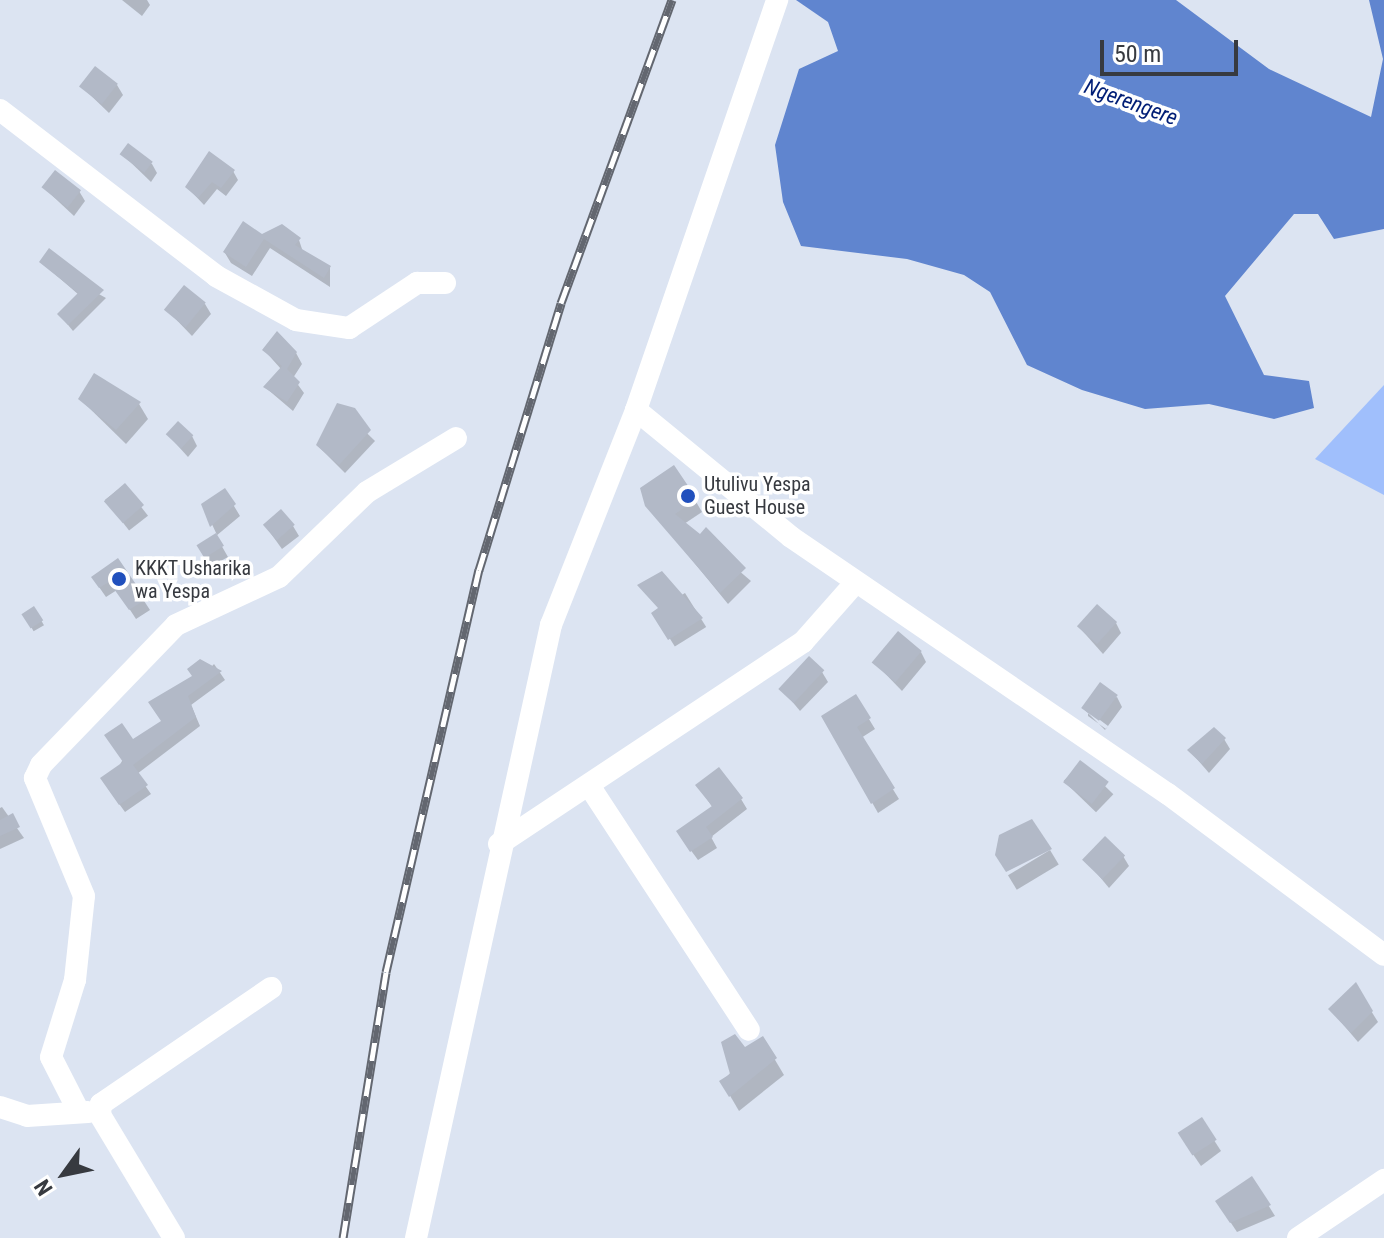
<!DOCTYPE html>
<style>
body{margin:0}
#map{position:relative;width:1384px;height:1238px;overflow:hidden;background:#dce4f2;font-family:"Roboto Condensed",sans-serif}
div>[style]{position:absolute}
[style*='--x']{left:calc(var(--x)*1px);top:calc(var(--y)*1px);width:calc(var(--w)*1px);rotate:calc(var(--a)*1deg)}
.green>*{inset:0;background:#a0bffc}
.water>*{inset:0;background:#6085cf}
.shadow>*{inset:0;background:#0003;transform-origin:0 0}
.building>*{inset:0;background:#b2b9c7;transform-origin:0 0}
.minor>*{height:22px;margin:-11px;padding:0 11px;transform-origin:11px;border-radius:11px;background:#fff}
.rail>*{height:9px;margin-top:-4.5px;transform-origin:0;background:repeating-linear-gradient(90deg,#fff 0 18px,#636770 0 36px);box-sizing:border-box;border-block:2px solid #636770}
.dots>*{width:22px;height:22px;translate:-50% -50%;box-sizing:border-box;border:4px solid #fff;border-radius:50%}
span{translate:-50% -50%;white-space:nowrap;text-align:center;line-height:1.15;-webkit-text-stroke:7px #fff;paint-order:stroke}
.poi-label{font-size:20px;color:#373a40}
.left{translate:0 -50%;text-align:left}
.water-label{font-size:22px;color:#011e76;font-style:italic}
.north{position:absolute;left:24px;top:1134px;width:80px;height:80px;-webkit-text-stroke:6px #fff;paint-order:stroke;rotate:237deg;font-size:22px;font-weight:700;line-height:32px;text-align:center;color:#373a40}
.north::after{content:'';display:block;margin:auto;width:28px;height:36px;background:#373a40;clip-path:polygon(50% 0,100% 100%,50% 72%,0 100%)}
.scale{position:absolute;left:1100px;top:40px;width:138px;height:36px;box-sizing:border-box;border:4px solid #373a40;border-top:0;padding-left:10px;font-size:24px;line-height:28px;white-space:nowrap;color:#373a40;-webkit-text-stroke:6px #fff;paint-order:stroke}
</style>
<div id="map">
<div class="green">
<i style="clip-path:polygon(1384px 385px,1384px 495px,1315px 459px)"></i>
</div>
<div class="water">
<i style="clip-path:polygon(796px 0,1176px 0,1269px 69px,1371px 117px,1383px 59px,1369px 0,1384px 0,1384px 229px,1334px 239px,1318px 214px,1294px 214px,1225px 296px,1264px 375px,1309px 381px,1314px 408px,1274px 419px,1209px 404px,1145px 409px,1082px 390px,1027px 365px,990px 292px,964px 275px,907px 259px,801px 246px,783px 202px,775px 145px,799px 69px,838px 51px,828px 22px)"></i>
</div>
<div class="shadow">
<i style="clip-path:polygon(122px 0,147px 0,150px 5px,142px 16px)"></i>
<i style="clip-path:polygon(117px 85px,123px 95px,109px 113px,82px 87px)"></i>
<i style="clip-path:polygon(122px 154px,152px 164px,157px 173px,151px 182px)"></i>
<i style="clip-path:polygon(233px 171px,238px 180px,226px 196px,217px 189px,204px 205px,187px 187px)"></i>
<i style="clip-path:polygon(44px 188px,79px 191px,85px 201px,74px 216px)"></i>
<i style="clip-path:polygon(261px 236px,299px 240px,303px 252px,330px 267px,330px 287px,270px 248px,252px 276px,231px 263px,225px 253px)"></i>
<i style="clip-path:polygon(41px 262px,106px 298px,73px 331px,59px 314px,79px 295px)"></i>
<i style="clip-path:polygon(205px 304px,211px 314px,192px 336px,167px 310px)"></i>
<i style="clip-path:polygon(264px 350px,296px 353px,302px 364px,293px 378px,304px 393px,293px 411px,266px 388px,281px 369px)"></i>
<i style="clip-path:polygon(80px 399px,139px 404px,148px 419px,126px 444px)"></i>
<i style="clip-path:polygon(338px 405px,375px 441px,345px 473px,318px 446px)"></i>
<i style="clip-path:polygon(168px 435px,192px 436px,197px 446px,188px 457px)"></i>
<i style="left:124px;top:485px;width:39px;height:24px;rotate:52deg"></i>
<i style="clip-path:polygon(225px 491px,240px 516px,216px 536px,228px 557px,210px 567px,198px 546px,217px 535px,203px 505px)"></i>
<i style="clip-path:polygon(695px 500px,702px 512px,684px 524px,751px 581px,728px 604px,647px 505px)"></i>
<i style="clip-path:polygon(264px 524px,293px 526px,299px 536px,282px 549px)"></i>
<i style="clip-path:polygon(118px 561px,150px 610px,136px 619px,117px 590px,106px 597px,99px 587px)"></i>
<i style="left:685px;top:593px;width:40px;height:37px;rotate:58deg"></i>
<i style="left:34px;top:608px;width:20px;height:12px;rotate:60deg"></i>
<i style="clip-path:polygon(1116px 623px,1121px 633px,1103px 654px,1079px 627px)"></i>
<i style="clip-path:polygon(921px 652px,926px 662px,902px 691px,874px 662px)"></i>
<i style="clip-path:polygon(214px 664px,225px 680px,191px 705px,200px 726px,137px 774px,151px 794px,125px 812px,107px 787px,133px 742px,163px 722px)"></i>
<i style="clip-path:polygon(822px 672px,828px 682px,800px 711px,781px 688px)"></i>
<i style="clip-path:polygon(855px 696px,875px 729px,861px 738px,899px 799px,878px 813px,824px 717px)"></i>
<i style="clip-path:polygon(evenodd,1117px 697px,1122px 707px,1105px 730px,1083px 708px,1117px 697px,1088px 711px,1108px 726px,1106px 729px,1088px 716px,1088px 711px)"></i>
<i style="clip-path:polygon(1224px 739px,1230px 749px,1209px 773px,1190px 751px)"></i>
<i style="left:1081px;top:763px;width:45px;height:25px;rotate:44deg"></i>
<i style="clip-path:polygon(698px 786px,741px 799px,747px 809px,711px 837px,717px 848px,698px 860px,684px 841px,713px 808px)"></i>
<i style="clip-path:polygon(2px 807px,24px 838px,0 849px,0 808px)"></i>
<i style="left:1050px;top:850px;width:17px;height:49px;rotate:59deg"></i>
<i style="clip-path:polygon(1123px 856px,1129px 866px,1109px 888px,1085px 859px)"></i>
<i style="clip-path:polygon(1355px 985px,1378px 1022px,1358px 1042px,1330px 1009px)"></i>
<i style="clip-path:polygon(762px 1038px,784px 1075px,739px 1111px,722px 1082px)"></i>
<i style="clip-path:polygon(1201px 1120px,1221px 1151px,1201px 1166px,1186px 1144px)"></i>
<i style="clip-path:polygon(1252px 1179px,1275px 1216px,1237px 1232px,1223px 1211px)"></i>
</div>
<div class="building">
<i style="left:95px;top:66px;width:29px;height:26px;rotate:38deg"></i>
<i style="left:128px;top:143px;width:31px;height:14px;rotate:37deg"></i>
<i style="clip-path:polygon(209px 151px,235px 170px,221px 188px,212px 182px,198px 198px,185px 187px)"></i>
<i style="left:55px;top:170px;width:33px;height:22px;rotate:38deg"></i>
<i style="clip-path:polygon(243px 221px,262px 234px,282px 224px,301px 238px,295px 245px,331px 266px,324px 278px,264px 239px,246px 267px,223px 252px)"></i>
<i style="clip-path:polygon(49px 248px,104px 290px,68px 325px,57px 314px,78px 293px,39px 262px)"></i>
<i style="left:184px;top:285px;width:28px;height:32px;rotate:39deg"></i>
<i style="clip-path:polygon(277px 331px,297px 352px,287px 369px,300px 382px,287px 402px,263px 387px,282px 366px,262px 350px)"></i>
<i style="clip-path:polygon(94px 373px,141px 402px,116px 430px,78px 399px)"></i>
<i style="clip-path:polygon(337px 403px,355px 408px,371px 430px,339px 465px,316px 445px)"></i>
<i style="left:178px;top:421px;width:21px;height:18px;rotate:43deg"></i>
<i style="clip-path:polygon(674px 465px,697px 499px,675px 514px,700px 534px,706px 527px,746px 568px,720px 593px,645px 506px,640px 488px)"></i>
<i style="left:125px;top:483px;width:29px;height:28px;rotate:49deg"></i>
<i style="clip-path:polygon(225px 488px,236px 504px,210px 527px,201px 504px)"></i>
<i style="left:281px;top:509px;width:21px;height:24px;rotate:49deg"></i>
<i style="left:216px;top:533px;width:15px;height:23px;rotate:58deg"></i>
<i style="clip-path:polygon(118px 558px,146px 599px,129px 610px,109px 582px,99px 588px,91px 577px)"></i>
<i style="clip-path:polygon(662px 571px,703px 618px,668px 640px,651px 613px,658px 608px,637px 585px)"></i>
<i style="left:1097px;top:604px;width:27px;height:30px;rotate:42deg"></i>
<i style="left:34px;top:606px;width:17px;height:15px;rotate:57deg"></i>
<i style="left:898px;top:631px;width:31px;height:41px;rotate:40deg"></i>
<i style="left:809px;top:656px;width:21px;height:45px;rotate:43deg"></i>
<i style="clip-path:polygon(200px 659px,222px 671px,188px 696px,196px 717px,133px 765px,148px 785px,119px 805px,100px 778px,123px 762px,104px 735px,122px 723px,133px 739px,161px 721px,148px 702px,192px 676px,187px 669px)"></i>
<i style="left:1100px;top:682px;width:22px;height:32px;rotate:36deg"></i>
<i style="clip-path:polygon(856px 694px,871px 718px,857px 727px,895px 788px,871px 804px,821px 716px)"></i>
<i style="clip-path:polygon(1214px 727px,1226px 738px,1202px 764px,1187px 750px)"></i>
<i style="left:1080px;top:760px;width:36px;height:28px;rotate:37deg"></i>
<i style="clip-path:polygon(719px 767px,743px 798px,706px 827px,713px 837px,690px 852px,676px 831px,712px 806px,695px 785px)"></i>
<i style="clip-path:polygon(13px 813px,20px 827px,0 836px,0 820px)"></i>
<i style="clip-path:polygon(1032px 819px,1052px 849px,1006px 872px,995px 855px,999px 835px)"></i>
<i style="left:1105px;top:836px;width:28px;height:33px;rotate:44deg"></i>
<i style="clip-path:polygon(1356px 982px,1373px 1011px,1351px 1033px,1328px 1009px)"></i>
<i style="clip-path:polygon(735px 1034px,745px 1047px,763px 1036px,777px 1058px,729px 1097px,719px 1081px,730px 1074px,721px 1042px)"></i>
<i style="left:1202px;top:1117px;width:27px;height:29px;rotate:57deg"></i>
<i style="clip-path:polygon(1252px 1176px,1271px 1205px,1230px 1223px,1215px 1201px)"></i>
</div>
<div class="minor">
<i style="--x:0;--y:110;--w:272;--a:37.5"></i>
<i style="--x:216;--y:276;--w:91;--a:28.8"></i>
<i style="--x:296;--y:320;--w:54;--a:8.6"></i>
<i style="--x:349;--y:328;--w:82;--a:-33.5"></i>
<i style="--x:417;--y:283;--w:28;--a:0"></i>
<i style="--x:636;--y:410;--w:200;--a:39.3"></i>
<i style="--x:791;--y:537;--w:456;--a:34.3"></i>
<i style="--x:1168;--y:794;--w:269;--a:36.7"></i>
<i style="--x:590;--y:787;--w:290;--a:56.8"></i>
<i style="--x:499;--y:844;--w:365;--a:-33.6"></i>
<i style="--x:803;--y:642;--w:80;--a:-48.5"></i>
<i style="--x:0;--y:1107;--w:28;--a:18"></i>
<i style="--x:27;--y:1116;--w:61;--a:-3.8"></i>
<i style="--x:78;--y:1110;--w:59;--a:-117"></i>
<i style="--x:51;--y:1057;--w:81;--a:-72.7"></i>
<i style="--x:75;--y:980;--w:84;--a:-83.9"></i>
<i style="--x:84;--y:896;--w:128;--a:-112.6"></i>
<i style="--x:35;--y:778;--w:14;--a:-65"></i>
<i style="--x:41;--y:765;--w:194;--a:-46"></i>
<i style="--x:176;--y:625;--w:114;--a:-25"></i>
<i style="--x:279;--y:577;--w:122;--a:-44"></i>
<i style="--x:367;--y:492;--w:104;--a:-31.2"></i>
<i style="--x:174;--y:1238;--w:144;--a:-121"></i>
<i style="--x:100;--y:1115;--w:11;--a:-85"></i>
<i style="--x:101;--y:1104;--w:206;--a:-34.3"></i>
<i style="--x:416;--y:1238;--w:628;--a:-77.58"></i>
<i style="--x:551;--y:625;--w:231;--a:-68.4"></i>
<i style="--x:636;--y:410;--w:434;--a:-71"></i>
<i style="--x:1298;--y:1238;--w:104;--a:-34"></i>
</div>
<div class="rail">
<i style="--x:343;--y:1238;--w:269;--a:-80.8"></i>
<i style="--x:386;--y:972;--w:413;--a:-77"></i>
<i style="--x:479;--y:570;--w:279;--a:-72.9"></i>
<i style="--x:561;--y:303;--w:323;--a:-69.9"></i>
</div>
<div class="dots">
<i style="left:688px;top:496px;background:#2150bd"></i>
<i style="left:119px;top:579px;background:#2150bd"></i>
</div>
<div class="poi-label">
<span class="left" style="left:704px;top:496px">Utulivu Yespa<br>Guest House</span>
<span class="left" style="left:135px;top:580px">KKKT Usharika<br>wa Yespa</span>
</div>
<div class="water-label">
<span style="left:1131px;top:102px;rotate:20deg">Ngerengere</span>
</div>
<div class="north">N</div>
<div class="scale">50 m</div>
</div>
